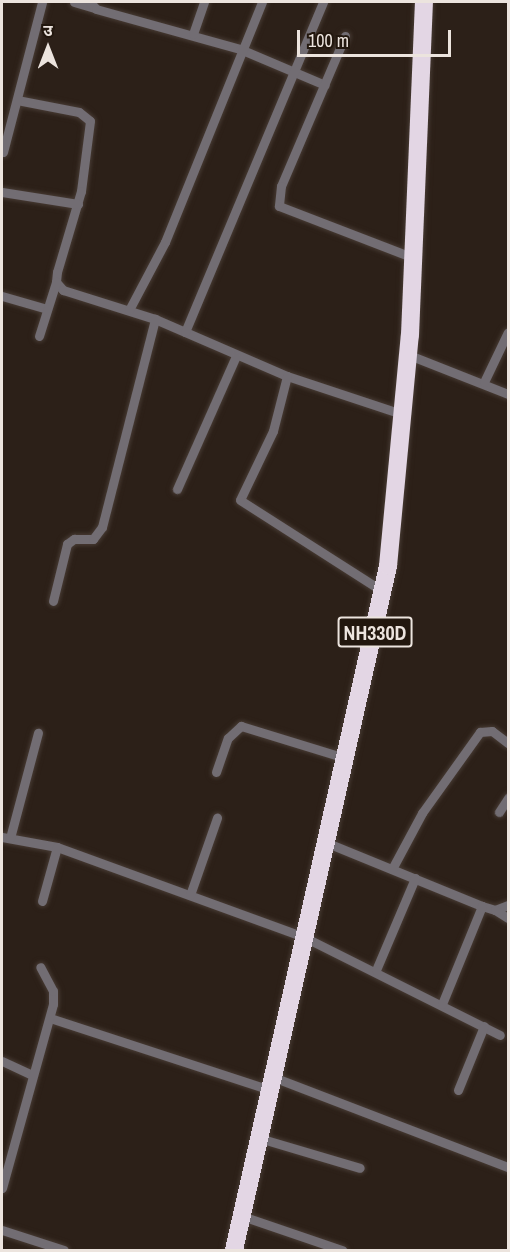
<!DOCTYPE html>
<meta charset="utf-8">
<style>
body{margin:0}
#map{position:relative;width:510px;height:1252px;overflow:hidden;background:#2c2018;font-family:"Archivo Narrow","Noto Sans Devanagari",sans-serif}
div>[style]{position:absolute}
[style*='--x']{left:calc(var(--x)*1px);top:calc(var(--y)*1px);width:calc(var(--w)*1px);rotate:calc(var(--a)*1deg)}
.roads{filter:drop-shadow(0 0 2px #473b34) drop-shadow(0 0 2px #473b34)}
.street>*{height:9px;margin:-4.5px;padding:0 4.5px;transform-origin:4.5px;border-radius:4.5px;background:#726d73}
.highway>*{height:18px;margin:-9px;padding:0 9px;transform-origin:9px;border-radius:9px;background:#e3d6e4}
span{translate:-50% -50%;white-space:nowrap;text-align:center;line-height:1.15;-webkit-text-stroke:6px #22170e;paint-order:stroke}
.shield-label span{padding:2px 4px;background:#22170e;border:2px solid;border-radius:4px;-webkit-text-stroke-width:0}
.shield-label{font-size:20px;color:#ece4de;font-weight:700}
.frame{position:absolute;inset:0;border:3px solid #ece4de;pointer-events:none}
.north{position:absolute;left:18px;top:18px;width:60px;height:60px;-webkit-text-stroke:4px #22170e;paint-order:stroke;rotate:0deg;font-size:16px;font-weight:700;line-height:24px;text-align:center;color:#ece4de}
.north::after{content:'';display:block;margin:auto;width:21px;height:27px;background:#ece4de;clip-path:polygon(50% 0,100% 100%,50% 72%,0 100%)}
.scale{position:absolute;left:297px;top:30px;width:154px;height:27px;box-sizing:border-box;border:3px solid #ece4de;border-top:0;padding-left:8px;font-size:18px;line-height:21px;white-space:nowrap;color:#ece4de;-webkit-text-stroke:4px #22170e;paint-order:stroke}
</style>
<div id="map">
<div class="roads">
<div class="street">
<i style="--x:74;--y:2;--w:22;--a:16"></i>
<i style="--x:90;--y:2;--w:9;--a:49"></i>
<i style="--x:96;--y:9;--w:149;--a:15.5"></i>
<i style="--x:240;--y:49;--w:92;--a:23"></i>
<i style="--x:193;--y:34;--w:34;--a:-71"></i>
<i style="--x:345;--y:36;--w:163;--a:113.1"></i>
<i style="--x:281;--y:186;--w:20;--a:96"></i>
<i style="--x:279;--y:206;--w:145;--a:21.1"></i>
<i style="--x:17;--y:100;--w:63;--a:11"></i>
<i style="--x:79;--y:112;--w:14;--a:39"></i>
<i style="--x:90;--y:121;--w:71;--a:97.3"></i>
<i style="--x:81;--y:191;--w:84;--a:106.5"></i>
<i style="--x:57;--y:272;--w:10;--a:96"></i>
<i style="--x:56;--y:282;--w:11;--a:49"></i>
<i style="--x:63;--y:290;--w:96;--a:17.5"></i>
<i style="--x:155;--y:319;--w:144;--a:23.4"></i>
<i style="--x:287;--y:376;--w:124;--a:18.3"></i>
<i style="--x:3;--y:152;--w:155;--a:-75.4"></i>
<i style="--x:2;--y:192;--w:77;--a:9"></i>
<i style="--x:2;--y:296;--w:47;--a:16.1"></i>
<i style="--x:129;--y:310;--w:77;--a:-62.1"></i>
<i style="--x:165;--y:242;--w:259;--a:-68"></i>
<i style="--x:185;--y:332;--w:358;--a:-67.3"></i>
<i style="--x:39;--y:336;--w:57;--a:-72.5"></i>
<i style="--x:409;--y:355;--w:106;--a:21.5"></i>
<i style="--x:287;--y:376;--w:57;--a:104.3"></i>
<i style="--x:273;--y:431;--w:76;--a:115.6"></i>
<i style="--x:240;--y:500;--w:171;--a:32.6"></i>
<i style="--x:484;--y:382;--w:55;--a:-64.4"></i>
<i style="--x:177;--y:489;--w:145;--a:-66.1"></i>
<i style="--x:53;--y:601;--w:59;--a:-76.2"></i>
<i style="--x:67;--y:544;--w:9;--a:-36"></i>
<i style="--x:74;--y:539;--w:19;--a:0"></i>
<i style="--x:93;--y:539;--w:15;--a:-53"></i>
<i style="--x:102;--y:527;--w:215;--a:-75.7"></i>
<i style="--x:216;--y:772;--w:36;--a:-71"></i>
<i style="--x:228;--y:738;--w:18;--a:-43"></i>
<i style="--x:241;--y:726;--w:109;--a:17.1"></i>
<i style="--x:499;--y:812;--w:17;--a:-57"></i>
<i style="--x:2;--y:837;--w:56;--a:10.3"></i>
<i style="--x:57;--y:847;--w:263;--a:20"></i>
<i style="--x:304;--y:937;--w:219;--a:26.6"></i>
<i style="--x:10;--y:838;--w:109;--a:-75.1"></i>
<i style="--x:325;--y:842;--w:170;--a:22.2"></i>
<i style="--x:482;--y:906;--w:14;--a:17"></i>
<i style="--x:495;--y:910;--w:14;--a:-21"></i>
<i style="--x:392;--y:869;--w:64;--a:-61.8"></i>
<i style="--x:422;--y:813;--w:100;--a:-54.4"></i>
<i style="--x:480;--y:732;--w:12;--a:-5"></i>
<i style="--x:492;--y:731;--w:20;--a:37"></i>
<i style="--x:190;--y:895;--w:82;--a:-70.7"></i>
<i style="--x:42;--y:901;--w:56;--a:-74.5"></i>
<i style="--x:495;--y:910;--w:15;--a:32"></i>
<i style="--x:376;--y:970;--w:100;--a:-67"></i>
<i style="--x:442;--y:1004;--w:106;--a:-67.8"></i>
<i style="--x:50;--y:1018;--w:231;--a:18.1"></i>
<i style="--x:2;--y:1061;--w:33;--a:25"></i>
<i style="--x:273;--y:1077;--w:252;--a:21"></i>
<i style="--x:458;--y:1090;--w:69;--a:-67.9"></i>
<i style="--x:259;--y:1138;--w:105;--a:16.5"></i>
<i style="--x:2;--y:1188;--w:191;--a:-74.5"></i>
<i style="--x:53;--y:1004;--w:13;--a:-90"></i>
<i style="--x:53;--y:991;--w:27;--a:-118"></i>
<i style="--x:242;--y:1216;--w:106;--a:18.8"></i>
<i style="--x:2;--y:1230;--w:65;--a:17.9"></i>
</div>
<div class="highway">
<i style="--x:234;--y:1250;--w:701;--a:-77.31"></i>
<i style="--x:388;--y:566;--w:232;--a:-84.6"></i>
<i style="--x:410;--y:335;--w:333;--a:-87.6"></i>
</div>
</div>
<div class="shield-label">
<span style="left:375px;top:632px">NH330D</span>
</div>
<div class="frame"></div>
<div class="north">उ</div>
<div class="scale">100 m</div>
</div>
